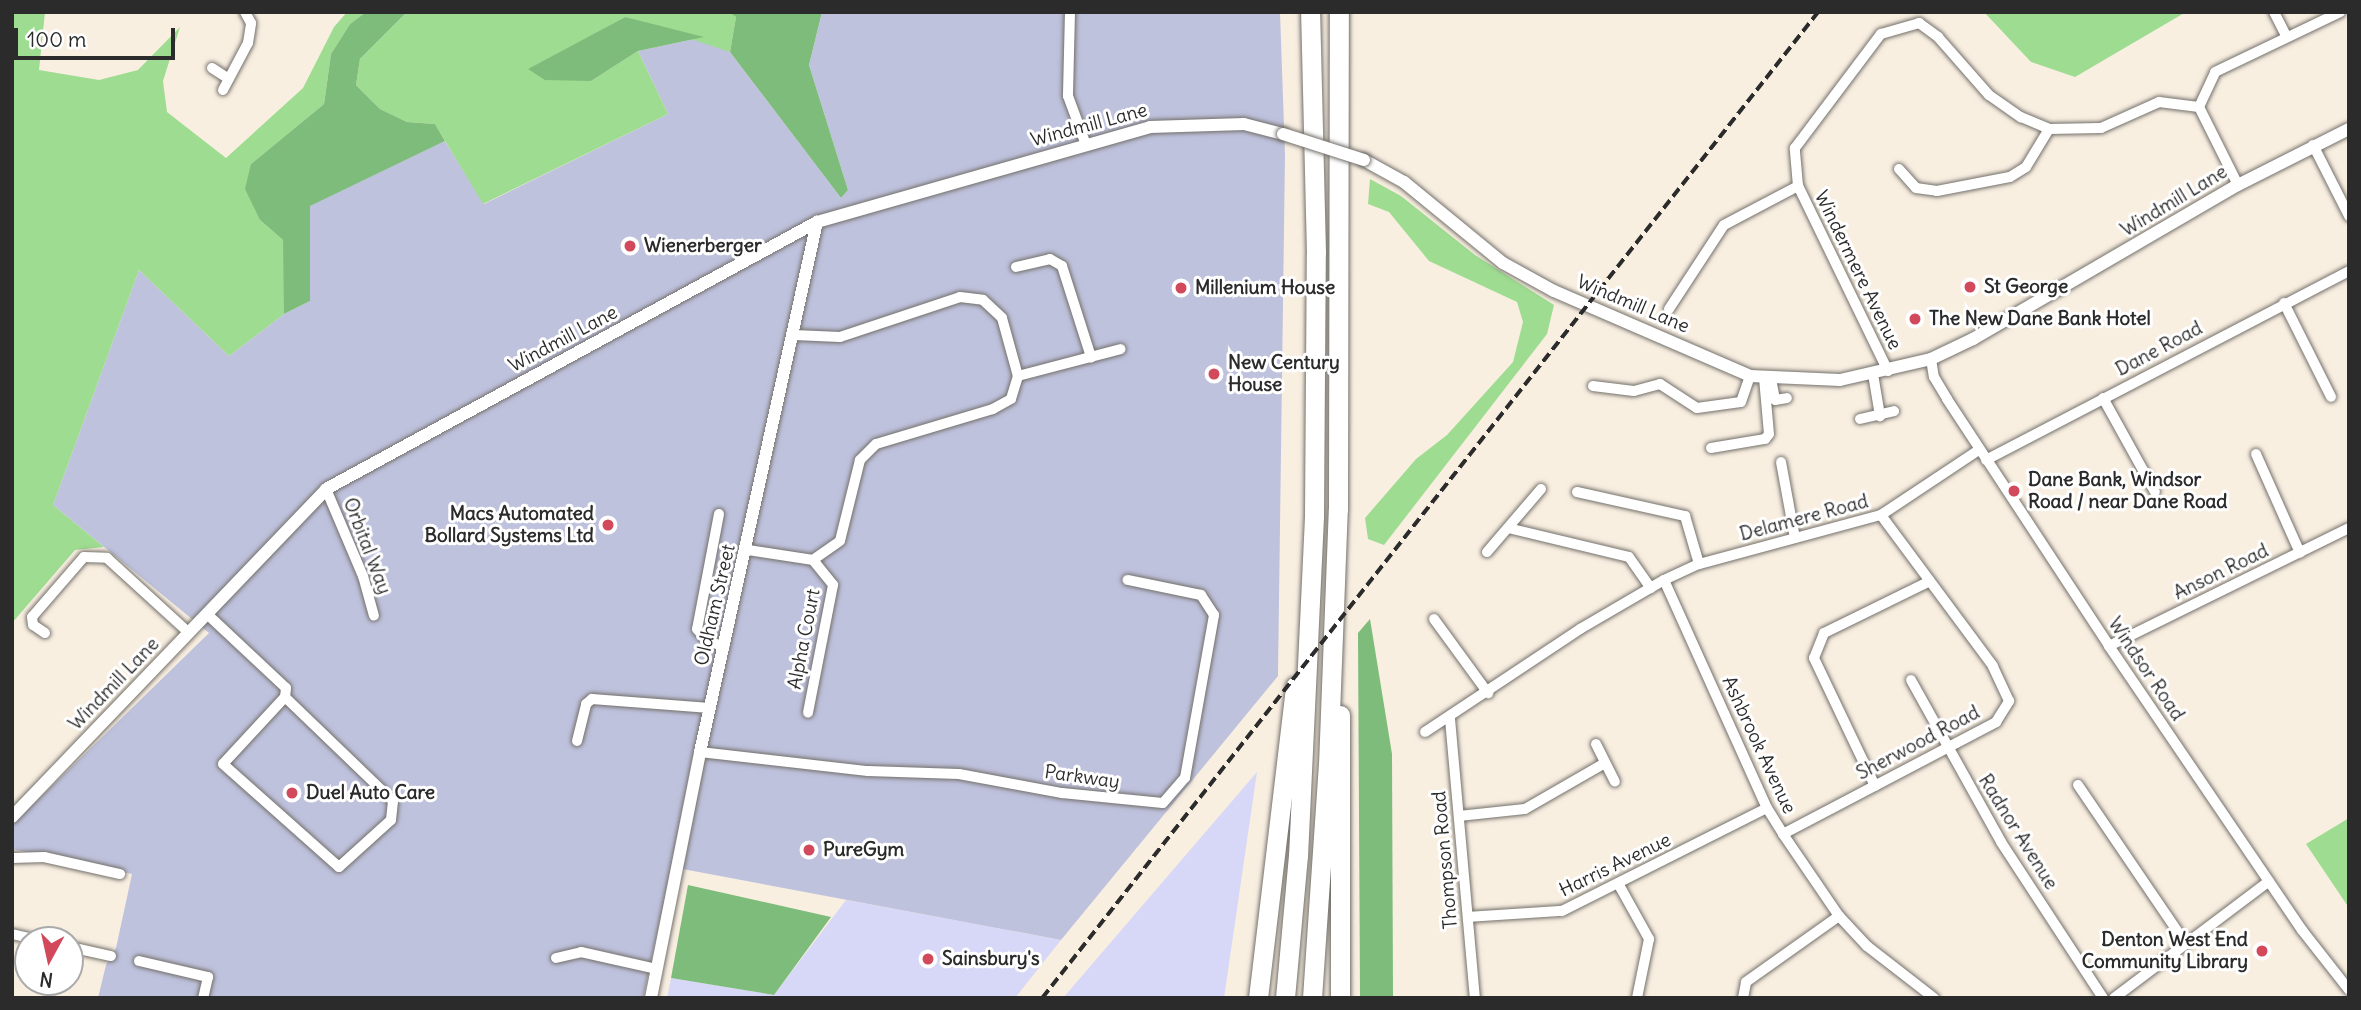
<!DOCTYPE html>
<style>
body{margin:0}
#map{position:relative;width:2361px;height:1010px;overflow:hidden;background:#f9efe1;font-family:Delius,sans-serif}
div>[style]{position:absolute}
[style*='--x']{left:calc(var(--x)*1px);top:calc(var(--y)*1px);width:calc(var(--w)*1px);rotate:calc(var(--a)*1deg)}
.built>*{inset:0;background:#d7d7f8}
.industrial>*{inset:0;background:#bfc2dd}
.green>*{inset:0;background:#9edc91}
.forest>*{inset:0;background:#7ebc7b}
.roads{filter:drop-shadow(0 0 2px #73706b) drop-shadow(0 0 2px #73706b)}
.minor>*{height:10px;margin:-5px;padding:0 5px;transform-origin:5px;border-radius:5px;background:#fff}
.tertiary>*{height:12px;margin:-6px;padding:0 6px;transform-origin:6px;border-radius:6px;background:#fff}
.motorway>*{height:19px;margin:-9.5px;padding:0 9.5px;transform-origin:9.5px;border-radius:9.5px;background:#fff}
.rail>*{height:3.5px;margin-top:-1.75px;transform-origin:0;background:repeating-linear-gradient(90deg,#2b2b2b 0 10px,transparent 0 15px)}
.bridges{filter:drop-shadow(0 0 2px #73706b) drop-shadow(0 0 2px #73706b)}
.tertiary-bridge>*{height:12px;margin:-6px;padding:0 6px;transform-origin:6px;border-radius:6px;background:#fff}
.dots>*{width:19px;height:19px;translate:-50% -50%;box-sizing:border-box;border:4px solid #fff;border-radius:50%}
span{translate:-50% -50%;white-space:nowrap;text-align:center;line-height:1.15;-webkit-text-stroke:6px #fff;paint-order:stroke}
.street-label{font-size:19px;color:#2b2b2b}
.poi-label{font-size:19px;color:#2b2b2b;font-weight:700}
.left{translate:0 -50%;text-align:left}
.right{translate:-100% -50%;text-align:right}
.frame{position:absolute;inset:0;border:14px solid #2b2b2b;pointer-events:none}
.north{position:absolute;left:14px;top:926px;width:70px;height:70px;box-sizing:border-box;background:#fff;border:2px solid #aaa;border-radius:50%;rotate:188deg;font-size:19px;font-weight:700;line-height:28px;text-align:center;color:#2b2b2b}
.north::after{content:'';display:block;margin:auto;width:24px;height:32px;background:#d1495b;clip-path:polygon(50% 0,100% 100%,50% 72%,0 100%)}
.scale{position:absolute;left:14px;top:28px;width:161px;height:32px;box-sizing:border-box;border:4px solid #2b2b2b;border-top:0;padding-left:9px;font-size:21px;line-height:24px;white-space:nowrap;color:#2b2b2b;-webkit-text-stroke:5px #fff;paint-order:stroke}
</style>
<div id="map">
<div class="built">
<i style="clip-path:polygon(1257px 772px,1224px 998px,1063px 998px)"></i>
<i style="clip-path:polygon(846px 900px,1061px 940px,1015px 998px,667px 998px,671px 978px,774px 995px)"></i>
</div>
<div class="industrial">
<i style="clip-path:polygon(822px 12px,1280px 12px,1285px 155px,1278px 676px,1061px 940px,672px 867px,643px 998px,98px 998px,106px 965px,116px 948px,132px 874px,12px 849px,12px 825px,209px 633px,53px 505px,139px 270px,229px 356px,284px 314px,310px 301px,309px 206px,445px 141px,484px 204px,668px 114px,638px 51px,704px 37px,730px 52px,841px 198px,848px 190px,809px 65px)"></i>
</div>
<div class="green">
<i style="clip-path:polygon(12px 12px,45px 12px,39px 70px,99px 80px,138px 70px,180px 27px,163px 81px,167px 112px,226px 158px,303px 88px,334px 27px,347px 12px,366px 12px,350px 24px,331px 54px,324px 104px,251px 164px,260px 220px,283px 240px,287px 283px,284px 314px,229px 356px,139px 270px,53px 505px,104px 547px,75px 550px,12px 623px)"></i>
<i style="clip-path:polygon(407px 12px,728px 12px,736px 17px,730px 52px,625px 17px,529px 69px,591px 81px,638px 51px,668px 114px,483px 204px,435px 124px,407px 122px,380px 109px,356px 85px,360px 59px)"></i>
<i style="clip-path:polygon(1984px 12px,2186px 12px,2075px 77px,2031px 62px)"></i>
<i style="clip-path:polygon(1370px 179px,1401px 196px,1475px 255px,1554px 305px,1547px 334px,1384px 545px,1368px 539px,1365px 518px,1416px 459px,1447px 435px,1513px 362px,1523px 322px,1517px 302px,1429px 261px,1389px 212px,1368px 204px)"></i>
<i style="clip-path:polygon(2349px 818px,2349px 908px,2306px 844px)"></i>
</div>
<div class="forest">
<i style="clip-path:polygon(366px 12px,407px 12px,360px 59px,356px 85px,380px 109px,407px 122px,435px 124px,445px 141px,310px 206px,310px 301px,284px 314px,283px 240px,260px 220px,245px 189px,251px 164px,324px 104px,331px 54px,350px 24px)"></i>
<i style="clip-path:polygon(728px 12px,822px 12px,809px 65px,848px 190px,841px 198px,730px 52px,736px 17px)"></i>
<i style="clip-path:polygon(625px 17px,704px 37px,638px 51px,591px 81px,545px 80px,528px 69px)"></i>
<i style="clip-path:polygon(1370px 619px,1392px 754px,1393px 998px,1360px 998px,1358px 633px)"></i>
<i style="clip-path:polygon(688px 885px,831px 917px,774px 995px,671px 978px)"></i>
</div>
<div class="roads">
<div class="minor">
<i style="--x:1070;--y:12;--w:84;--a:91.4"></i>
<i style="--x:1068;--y:96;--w:52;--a:69.8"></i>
<i style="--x:2274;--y:12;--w:27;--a:63"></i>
<i style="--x:212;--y:68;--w:20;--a:33"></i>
<i style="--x:223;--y:90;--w:53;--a:-62"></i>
<i style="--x:248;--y:43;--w:20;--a:-81"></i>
<i style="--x:251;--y:23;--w:13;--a:-119"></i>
<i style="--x:2199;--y:107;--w:38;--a:-65"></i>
<i style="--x:2215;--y:72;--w:139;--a:-25.6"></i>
<i style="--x:2313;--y:145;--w:80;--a:63.1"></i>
<i style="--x:1899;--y:169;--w:25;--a:48"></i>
<i style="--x:1916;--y:188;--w:21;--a:8"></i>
<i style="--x:1937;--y:191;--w:74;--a:-10.9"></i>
<i style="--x:2010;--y:177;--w:19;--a:-32"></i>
<i style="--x:2026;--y:167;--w:44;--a:-58.8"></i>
<i style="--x:1016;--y:267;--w:35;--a:-13"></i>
<i style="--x:1050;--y:259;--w:14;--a:30"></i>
<i style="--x:1062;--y:266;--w:96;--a:72.3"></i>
<i style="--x:2284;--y:303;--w:105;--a:63.4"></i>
<i style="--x:1669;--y:309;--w:100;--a:-56.8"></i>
<i style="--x:1724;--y:225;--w:84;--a:-27.8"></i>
<i style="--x:794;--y:335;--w:46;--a:2.5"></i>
<i style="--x:840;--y:337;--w:126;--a:-18.4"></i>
<i style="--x:960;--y:297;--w:23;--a:7"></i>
<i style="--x:983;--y:300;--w:26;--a:43"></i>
<i style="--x:1002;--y:318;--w:60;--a:74.6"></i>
<i style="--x:1018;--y:376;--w:24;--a:107"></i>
<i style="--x:1011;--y:399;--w:21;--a:151"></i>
<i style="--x:993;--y:409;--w:122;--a:163.3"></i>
<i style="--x:876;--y:444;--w:23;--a:135"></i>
<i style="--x:860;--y:460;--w:83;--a:103.9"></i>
<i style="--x:840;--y:541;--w:33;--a:145"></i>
<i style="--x:1931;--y:359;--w:18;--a:81"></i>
<i style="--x:1934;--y:377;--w:26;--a:59"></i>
<i style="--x:1947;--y:399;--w:295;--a:56.7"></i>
<i style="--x:2109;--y:646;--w:343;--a:55.8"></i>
<i style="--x:2302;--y:930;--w:76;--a:51.9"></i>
<i style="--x:1888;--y:371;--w:206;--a:-115.9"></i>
<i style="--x:1798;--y:186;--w:38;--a:-95"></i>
<i style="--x:1795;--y:148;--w:143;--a:-53"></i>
<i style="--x:1881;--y:34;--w:40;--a:-16"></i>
<i style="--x:1919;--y:23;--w:24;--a:36"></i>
<i style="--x:1938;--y:37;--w:77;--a:48.7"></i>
<i style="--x:1989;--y:95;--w:39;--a:35"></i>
<i style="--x:2021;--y:117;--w:30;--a:23"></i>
<i style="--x:2049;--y:129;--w:52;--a:-1.1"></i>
<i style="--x:2101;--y:128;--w:64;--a:-24.1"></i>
<i style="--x:2159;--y:102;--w:40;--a:7.1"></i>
<i style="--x:2199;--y:107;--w:87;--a:63.4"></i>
<i style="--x:1873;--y:374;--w:43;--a:80.5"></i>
<i style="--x:1018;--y:376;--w:106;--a:-14.7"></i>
<i style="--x:1772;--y:384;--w:16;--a:79"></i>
<i style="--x:1775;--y:400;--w:12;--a:-9"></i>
<i style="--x:1593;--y:386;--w:41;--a:7"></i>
<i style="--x:1634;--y:391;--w:27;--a:-15"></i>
<i style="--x:1660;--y:384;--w:44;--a:33"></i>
<i style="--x:1697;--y:408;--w:44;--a:-7.8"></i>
<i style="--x:1741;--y:402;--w:28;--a:-71"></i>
<i style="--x:2103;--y:398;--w:107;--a:61"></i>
<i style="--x:1860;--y:419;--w:35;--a:-13"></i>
<i style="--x:1711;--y:448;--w:55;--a:-9.5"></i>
<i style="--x:1765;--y:439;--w:6;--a:-51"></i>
<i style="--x:1769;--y:434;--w:56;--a:-95.1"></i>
<i style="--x:2256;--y:454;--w:108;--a:66"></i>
<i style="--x:1986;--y:460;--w:409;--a:-27.5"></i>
<i style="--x:1781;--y:462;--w:77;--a:79.6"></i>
<i style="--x:326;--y:489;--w:95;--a:67"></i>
<i style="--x:363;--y:576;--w:41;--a:74.6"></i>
<i style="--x:1577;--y:492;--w:111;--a:12.5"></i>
<i style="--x:1685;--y:516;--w:50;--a:73.7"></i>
<i style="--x:719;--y:514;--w:117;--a:100.8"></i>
<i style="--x:697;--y:629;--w:17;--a:50"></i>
<i style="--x:708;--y:642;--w:17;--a:13"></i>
<i style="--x:1508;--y:528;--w:124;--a:13.5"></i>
<i style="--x:1629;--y:557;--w:38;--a:55"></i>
<i style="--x:748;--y:550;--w:66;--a:8.7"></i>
<i style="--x:813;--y:560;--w:32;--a:51"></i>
<i style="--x:833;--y:585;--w:130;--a:101.1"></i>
<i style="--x:1487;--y:552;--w:83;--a:-49.4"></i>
<i style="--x:1664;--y:580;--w:250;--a:65.7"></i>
<i style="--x:1767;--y:808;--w:31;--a:58"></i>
<i style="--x:1783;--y:834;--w:99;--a:55.7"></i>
<i style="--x:1839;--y:916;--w:41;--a:47"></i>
<i style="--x:1867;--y:946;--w:85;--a:37.8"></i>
<i style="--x:207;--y:614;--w:108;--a:43.1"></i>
<i style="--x:286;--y:688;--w:9;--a:96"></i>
<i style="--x:285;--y:697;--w:91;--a:132.8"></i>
<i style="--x:223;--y:764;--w:155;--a:41.6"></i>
<i style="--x:339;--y:867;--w:70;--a:-42.1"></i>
<i style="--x:391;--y:820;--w:19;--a:-84"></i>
<i style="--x:393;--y:801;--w:150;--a:-136.1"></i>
<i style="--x:1434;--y:619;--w:92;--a:53.9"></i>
<i style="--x:45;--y:633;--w:14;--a:-146"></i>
<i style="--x:33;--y:625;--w:8;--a:-97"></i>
<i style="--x:32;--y:617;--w:79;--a:-49.1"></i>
<i style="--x:84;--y:557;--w:23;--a:2"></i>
<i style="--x:107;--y:558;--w:111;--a:42.4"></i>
<i style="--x:2109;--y:646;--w:267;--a:-26.2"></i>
<i style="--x:1911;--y:680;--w:185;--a:60.9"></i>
<i style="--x:2001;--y:842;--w:186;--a:56.8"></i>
<i style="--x:1450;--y:719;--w:280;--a:84.9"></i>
<i style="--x:1425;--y:732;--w:186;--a:-33.6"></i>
<i style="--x:1580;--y:629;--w:97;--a:-30.3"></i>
<i style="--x:1664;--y:580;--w:38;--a:-25"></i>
<i style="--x:1699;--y:564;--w:188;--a:-15.1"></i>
<i style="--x:1881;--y:515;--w:118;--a:-33.6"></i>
<i style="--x:577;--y:741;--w:38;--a:-76"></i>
<i style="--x:586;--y:704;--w:8;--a:-40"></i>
<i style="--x:592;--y:699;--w:118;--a:4.4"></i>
<i style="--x:1596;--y:744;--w:42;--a:63.4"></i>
<i style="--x:700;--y:752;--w:169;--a:6.5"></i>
<i style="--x:868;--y:771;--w:91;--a:1.9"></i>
<i style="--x:959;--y:774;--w:105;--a:10.5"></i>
<i style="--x:1062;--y:793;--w:101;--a:5.7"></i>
<i style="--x:1163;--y:803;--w:33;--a:-49"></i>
<i style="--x:1185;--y:778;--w:166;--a:-79.9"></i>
<i style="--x:1214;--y:615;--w:24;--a:-123"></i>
<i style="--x:1201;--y:595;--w:75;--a:-168.4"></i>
<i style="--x:2078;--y:785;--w:192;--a:55.8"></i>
<i style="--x:1875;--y:786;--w:142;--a:-115.5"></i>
<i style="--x:1814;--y:658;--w:27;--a:-68"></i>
<i style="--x:1824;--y:633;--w:116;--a:-26.1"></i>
<i style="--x:1459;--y:816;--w:66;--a:-6.1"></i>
<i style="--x:1525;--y:809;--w:92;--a:-29.9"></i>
<i style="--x:1783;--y:834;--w:241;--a:-27.7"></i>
<i style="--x:1996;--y:722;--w:25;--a:-58"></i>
<i style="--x:2009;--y:701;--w:38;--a:-115"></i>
<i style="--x:1993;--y:666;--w:188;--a:-126.6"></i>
<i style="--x:12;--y:858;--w:32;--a:-2"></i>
<i style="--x:44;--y:857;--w:78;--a:12.6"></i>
<i style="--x:1619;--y:885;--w:62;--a:60.9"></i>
<i style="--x:1649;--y:939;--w:60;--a:101.5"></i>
<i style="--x:1468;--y:917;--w:94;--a:-3.7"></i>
<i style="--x:1562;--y:911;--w:229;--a:-26.7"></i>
<i style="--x:12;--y:934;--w:27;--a:13"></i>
<i style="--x:70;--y:947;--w:42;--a:12.4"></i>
<i style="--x:556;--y:958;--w:26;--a:-13"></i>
<i style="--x:581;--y:952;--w:78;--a:12.6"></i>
<i style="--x:139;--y:961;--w:71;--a:13.1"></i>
<i style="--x:208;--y:977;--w:22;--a:103"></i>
<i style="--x:1743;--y:998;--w:16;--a:-79"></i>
<i style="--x:1746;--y:982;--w:114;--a:-35.4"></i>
<i style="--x:2114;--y:998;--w:194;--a:-37"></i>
</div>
<div class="tertiary">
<i style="--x:1364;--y:160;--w:46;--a:28.8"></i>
<i style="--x:1404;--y:182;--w:128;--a:39.3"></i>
<i style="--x:1503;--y:263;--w:58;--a:28.8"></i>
<i style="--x:1554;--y:291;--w:214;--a:23.4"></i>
<i style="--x:1750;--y:376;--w:90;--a:2.5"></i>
<i style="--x:1840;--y:380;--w:93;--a:-13"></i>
<i style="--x:1931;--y:359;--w:47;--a:-25.5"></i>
<i style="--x:1973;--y:339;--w:306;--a:-30.2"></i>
<i style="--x:2238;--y:185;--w:124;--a:-26.8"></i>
<i style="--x:12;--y:817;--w:454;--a:-46.2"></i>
<i style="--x:326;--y:489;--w:559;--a:-28.54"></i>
<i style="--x:817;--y:222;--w:346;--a:-15.9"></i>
<i style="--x:1150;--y:127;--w:94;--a:-1.8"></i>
<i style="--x:1244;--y:124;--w:40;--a:14.4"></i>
<i style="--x:651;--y:998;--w:251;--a:-78.7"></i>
<i style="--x:700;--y:752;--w:543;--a:-77.55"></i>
</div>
<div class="motorway">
<i style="--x:1258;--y:998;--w:314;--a:-83.2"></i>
<i style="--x:1285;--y:998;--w:143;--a:-84.8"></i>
<i style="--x:1298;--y:856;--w:340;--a:-87.3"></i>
<i style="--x:1314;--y:516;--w:263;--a:-89.6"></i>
<i style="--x:1316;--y:253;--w:241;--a:-91.4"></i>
<i style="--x:1312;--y:998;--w:234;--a:-86.1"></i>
<i style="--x:1328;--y:765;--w:256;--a:-87.8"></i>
<i style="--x:1338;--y:509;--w:497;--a:-89.9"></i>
<i style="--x:1340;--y:998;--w:283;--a:-90"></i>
</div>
</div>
<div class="rail">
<i style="--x:1042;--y:998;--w:1255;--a:-51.8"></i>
</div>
<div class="bridges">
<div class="tertiary-bridge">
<i style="--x:1283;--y:134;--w:85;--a:17.8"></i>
</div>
</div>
<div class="dots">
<i style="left:630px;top:246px;background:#d1495b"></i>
<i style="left:1970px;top:287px;background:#d1495b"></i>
<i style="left:1181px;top:288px;background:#d1495b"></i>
<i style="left:1915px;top:319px;background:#d1495b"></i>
<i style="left:1214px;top:374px;background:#d1495b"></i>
<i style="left:2014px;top:491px;background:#d1495b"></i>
<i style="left:608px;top:525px;background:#d1495b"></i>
<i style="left:292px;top:793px;background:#d1495b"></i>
<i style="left:809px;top:850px;background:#d1495b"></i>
<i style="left:2262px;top:951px;background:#d1495b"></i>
<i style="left:928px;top:959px;background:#d1495b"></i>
</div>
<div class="street-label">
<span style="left:1089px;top:125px;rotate:-15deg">Windmill Lane</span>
<span style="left:2174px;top:201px;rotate:-31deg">Windmill Lane</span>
<span style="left:1858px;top:270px;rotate:64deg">Windermere Avenue</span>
<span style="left:1633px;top:304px;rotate:23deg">Windmill Lane</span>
<span style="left:563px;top:339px;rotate:-28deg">Windmill Lane</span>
<span style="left:2159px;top:349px;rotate:-28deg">Dane Road</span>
<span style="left:1804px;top:518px;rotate:-15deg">Delamere Road</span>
<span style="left:367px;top:546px;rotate:69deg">Orbital Way</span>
<span style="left:2221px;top:572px;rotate:-26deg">Anson Road</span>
<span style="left:715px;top:605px;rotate:-77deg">Oldham Street</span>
<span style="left:804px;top:639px;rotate:-79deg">Alpha Court</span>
<span style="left:2146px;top:669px;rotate:56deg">Windsor Road</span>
<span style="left:114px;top:684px;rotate:-46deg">Windmill Lane</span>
<span style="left:1918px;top:743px;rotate:-28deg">Sherwood Road</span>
<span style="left:1759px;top:745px;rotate:65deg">Ashbrook Avenue</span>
<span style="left:1082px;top:777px;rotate:8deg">Parkway</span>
<span style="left:2018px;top:832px;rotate:58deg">Radnor Avenue</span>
<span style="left:1445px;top:860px;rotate:-95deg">Thompson Road</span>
<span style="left:1615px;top:865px;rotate:-26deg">Harris Avenue</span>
</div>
<div class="poi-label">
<span class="left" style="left:644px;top:246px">Wienerberger</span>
<span class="left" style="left:1984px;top:287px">St George</span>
<span class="left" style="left:1195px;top:288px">Millenium House</span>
<span class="left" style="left:1929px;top:319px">The New Dane Bank Hotel</span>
<span class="left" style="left:1228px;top:374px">New Century<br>House</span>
<span class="left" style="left:2028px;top:491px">Dane Bank, Windsor<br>Road / near Dane Road</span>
<span class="right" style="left:594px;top:525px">Macs Automated<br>Bollard Systems Ltd</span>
<span class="left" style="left:306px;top:793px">Duel Auto Care</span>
<span class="left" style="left:823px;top:850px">PureGym</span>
<span class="right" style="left:2248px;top:951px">Denton West End<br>Community Library</span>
<span class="left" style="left:942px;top:959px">Sainsbury's</span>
</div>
<div class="frame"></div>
<div class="north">N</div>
<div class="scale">100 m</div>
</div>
